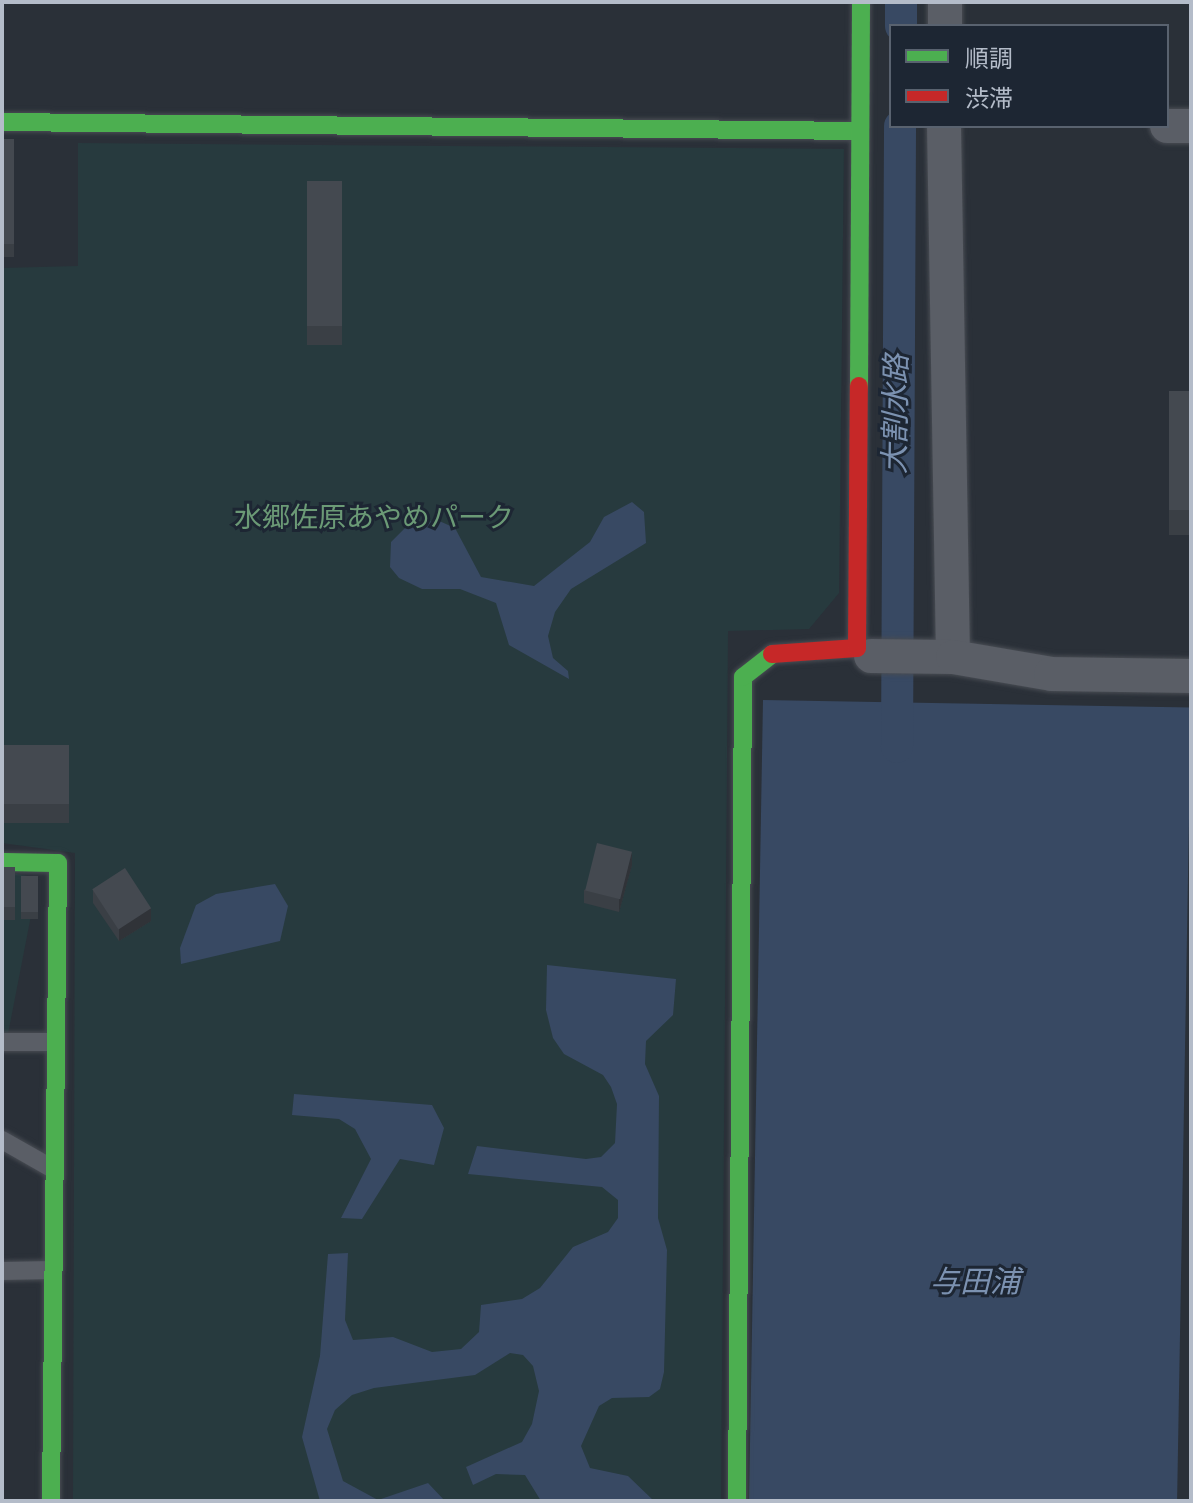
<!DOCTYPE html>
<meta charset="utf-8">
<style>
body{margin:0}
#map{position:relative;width:1193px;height:1503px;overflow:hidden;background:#2a3038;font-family:"Varela Round","Noto Sans JP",sans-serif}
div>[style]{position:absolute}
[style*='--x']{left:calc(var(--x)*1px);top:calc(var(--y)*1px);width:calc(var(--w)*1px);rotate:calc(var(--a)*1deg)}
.green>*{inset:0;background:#273a3e;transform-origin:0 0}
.water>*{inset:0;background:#384963;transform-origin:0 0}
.canal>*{height:32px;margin:-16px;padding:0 16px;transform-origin:16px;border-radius:16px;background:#384963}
.roads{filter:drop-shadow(0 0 2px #484c53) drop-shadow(0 0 2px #484c53)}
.lane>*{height:18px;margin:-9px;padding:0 9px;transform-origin:9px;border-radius:9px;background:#5a5e66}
.street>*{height:34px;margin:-17px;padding:0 17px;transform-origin:17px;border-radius:17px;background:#5a5e66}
.fast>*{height:18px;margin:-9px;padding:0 9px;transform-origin:9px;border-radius:9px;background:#4caf50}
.jam>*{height:18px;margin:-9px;padding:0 9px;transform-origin:9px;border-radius:9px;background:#c62828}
.wall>*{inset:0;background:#3a3f45;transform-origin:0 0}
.shaded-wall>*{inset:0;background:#303338}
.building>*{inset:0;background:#444950;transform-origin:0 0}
span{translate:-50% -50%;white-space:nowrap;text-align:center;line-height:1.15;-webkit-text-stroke:6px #1d2633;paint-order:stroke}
.park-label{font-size:28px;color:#6b9a76}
.water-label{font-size:30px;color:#7c92b1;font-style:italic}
.frame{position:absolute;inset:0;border:4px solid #b4bcc9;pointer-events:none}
.legend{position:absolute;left:889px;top:24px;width:280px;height:104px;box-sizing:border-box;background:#1d2633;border:2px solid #59626f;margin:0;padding:10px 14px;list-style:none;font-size:24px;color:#b4bcc9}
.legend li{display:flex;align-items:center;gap:16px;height:40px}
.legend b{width:40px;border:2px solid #59626f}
</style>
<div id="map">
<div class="green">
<i style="clip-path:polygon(78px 143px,844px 149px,839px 593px,809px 629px,728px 631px,721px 1501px,73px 1501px,75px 853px,2px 843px,2px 268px,78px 266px)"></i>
<i style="left:2px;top:871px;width:37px;height:531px;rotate:11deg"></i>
</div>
<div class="water">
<i style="clip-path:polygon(632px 502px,644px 512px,646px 543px,571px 589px,555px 612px,548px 636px,553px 658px,568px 671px,569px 679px,509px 645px,496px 603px,460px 589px,422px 589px,399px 578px,390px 567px,391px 542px,406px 527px,437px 520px,455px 528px,481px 577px,534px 586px,590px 542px,604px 517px)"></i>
<i style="left:763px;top:700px;width:428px;height:801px;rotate:1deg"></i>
<i style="clip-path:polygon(275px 884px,288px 906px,280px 941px,181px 964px,180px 948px,196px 905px,216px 894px)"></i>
<i style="clip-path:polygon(547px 965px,676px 979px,673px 1015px,646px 1041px,645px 1064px,659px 1096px,658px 1218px,667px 1250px,664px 1372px,660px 1389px,649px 1397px,612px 1398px,599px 1406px,581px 1446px,590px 1468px,628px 1476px,654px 1501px,541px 1501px,525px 1475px,496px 1474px,473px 1485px,466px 1467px,522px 1442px,532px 1424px,539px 1391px,533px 1366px,523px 1355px,510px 1353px,475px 1375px,374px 1388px,352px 1395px,335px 1410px,327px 1429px,343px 1481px,378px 1500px,428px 1483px,445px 1501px,320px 1501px,302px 1437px,320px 1356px,328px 1254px,348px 1253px,345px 1320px,353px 1340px,393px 1337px,432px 1352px,461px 1349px,479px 1332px,481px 1305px,522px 1299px,540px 1288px,573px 1247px,608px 1232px,618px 1218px,618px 1200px,602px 1187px,468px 1174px,477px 1146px,586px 1159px,601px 1157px,615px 1143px,617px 1104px,611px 1087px,603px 1075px,564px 1054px,553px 1038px,546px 1010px)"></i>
<i style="clip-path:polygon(294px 1094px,432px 1105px,444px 1128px,434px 1165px,400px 1159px,362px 1219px,341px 1218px,371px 1159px,355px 1129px,339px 1119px,292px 1115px)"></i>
</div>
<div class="canal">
<i style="--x:901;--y:26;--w:24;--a:-90"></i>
<i style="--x:897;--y:747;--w:621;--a:-89.72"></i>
</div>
<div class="roads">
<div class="lane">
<i style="--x:2;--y:1042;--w:53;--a:0"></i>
<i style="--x:2;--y:1140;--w:59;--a:29.6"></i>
<i style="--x:2;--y:1271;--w:50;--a:-1.1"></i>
</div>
<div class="street">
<i style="--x:945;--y:26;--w:24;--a:-90"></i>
<i style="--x:944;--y:126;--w:531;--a:89.03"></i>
<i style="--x:1167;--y:126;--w:24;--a:0"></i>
<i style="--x:871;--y:656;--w:82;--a:0.7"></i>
<i style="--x:953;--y:657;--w:99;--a:9.8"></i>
<i style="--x:1051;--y:674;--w:140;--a:0.8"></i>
</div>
<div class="fast">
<i style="--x:2;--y:122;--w:858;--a:0.6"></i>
<i style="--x:859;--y:386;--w:384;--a:-89.7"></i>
<i style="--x:2;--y:862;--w:56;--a:1"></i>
<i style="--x:58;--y:863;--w:638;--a:90.63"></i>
<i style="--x:737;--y:1501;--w:824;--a:-89.58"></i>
<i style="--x:743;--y:677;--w:37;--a:-38"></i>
</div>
<div class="jam">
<i style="--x:772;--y:654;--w:85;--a:-4"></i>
<i style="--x:857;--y:648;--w:262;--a:-89.6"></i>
</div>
</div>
<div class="wall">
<i style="left:2px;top:139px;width:12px;height:118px"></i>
<i style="left:342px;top:181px;width:164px;height:35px;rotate:90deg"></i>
<i style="left:1169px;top:391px;width:22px;height:144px"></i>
<i style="left:2px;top:745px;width:67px;height:78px"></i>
<i style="clip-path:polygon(632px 865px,619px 912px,584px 903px,584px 890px)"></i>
<i style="left:2px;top:867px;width:13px;height:53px"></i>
<i style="left:21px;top:876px;width:17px;height:43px"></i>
<i style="clip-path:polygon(93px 890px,151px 921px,119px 941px,93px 903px)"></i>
</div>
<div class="shaded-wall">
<i style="clip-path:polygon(632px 852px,632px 865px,619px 912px,619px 899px)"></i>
<i style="clip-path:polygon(151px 908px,151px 921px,119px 941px,119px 928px)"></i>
</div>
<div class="building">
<i style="left:2px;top:139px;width:12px;height:105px"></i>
<i style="left:342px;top:181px;width:145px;height:35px;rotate:90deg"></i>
<i style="left:1169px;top:391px;width:22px;height:119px"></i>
<i style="left:2px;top:745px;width:67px;height:59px"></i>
<i style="left:597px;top:843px;width:36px;height:49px;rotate:14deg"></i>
<i style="left:2px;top:867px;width:13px;height:40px"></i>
<i style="left:125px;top:868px;width:48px;height:39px;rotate:57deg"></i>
<i style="left:21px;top:876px;width:17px;height:36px"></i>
</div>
<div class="park-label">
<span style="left:374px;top:518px">水郷佐原あやめパーク</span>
</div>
<div class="water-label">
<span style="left:897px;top:414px;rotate:-89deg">大割水路</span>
<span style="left:975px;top:1283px">与田浦</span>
</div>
<div class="frame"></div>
<ul class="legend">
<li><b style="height:10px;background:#4caf50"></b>順調</li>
<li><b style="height:10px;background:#c62828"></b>渋滞</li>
</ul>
</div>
